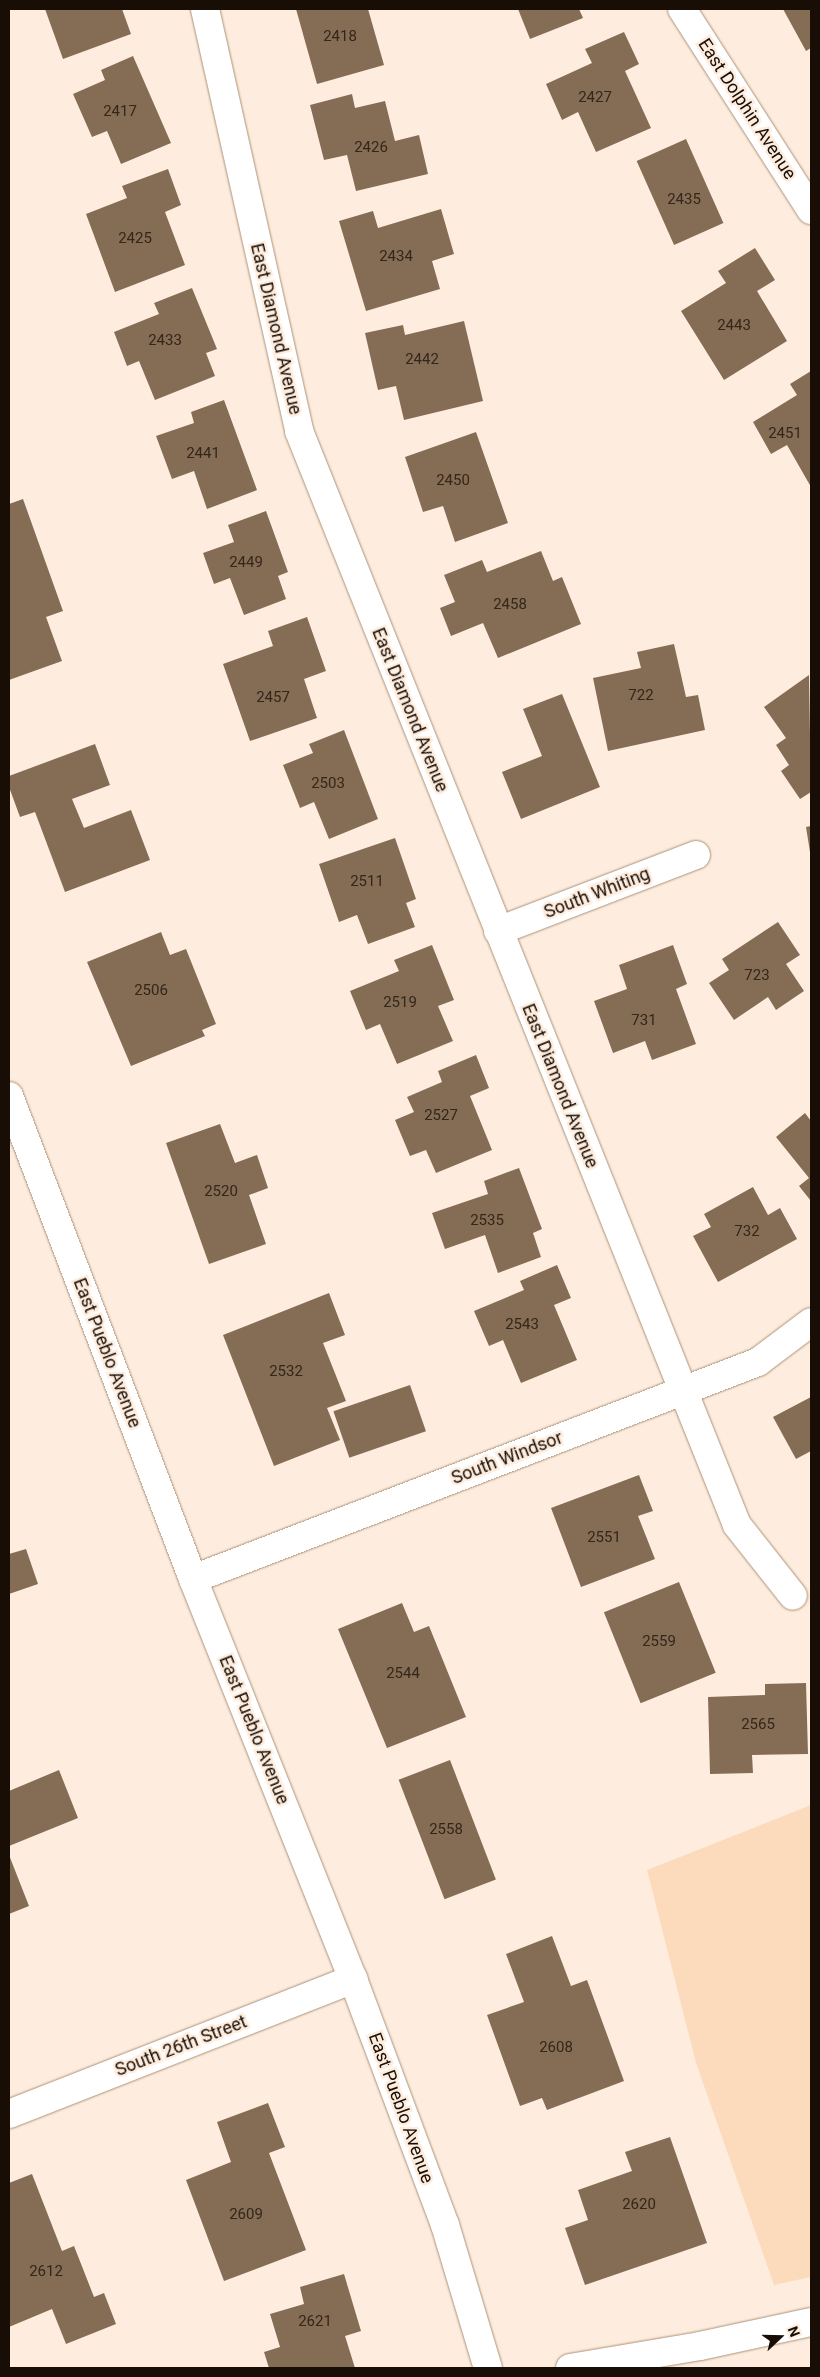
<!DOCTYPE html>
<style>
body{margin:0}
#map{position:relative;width:820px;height:2377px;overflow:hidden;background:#feedde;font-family:Roboto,sans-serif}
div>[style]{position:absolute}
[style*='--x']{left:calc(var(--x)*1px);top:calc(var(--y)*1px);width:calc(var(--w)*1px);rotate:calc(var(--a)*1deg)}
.green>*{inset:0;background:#fcdbbd}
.building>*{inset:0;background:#856c55;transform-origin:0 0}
.roads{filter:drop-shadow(0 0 1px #ac927a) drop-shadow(0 0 1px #ac927a)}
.street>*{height:28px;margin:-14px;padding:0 14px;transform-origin:14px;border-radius:14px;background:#fff}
span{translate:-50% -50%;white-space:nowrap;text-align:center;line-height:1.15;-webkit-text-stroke:5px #feedde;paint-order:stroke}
.number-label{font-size:15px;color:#33261a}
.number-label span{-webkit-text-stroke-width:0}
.street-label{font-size:18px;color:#180e06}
.frame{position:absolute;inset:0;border:10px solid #180e06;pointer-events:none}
.north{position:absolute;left:755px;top:2312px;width:50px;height:50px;-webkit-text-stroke:4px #feedde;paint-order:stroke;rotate:69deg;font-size:14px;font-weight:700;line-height:20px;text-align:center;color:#180e06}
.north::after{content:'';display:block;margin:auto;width:18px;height:22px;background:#180e06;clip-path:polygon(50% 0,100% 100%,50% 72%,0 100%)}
</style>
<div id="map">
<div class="green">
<i style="clip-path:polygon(811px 1805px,811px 2277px,774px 2285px,696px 2063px,647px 1870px)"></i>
</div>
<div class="building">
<i style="clip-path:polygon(45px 9px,122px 9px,131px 34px,63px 59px)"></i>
<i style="clip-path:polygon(296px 9px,368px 9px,384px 65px,317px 84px)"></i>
<i style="clip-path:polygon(518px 9px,579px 9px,583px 18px,530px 39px)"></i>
<i style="clip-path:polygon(783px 9px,811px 9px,811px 48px,806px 51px)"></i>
<i style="clip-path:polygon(624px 32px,639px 64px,625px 71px,651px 128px,596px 152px,578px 112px,562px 120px,546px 84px,592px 63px,585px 49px)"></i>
<i style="clip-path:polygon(133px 56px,171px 143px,121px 164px,107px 131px,92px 137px,73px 94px,105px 80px,101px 70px)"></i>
<i style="clip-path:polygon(352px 94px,355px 108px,385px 101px,395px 141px,419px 135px,428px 174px,356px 191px,347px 155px,324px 160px,310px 105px)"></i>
<i style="left:686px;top:139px;width:92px;height:54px;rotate:66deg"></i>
<i style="clip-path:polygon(168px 169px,181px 205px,165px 212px,185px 265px,115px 292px,86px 214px,127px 198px,122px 186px)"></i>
<i style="clip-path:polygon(441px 209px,454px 254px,432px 261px,440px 289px,366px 311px,339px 221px,373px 211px,378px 228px)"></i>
<i style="clip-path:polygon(755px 248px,775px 280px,757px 291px,787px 341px,724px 380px,681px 311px,726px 283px,718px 271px)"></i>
<i style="clip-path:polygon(192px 288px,217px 349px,206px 353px,215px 376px,155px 400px,139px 361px,127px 366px,114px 332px,159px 314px,154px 303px)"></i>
<i style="clip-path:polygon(464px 321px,483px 401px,404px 420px,396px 386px,378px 390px,365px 333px,403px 325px,405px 335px)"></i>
<i style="clip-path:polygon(811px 371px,811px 487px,787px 445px,771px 454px,753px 422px,797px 395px,790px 384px)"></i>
<i style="clip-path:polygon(224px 400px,257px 490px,207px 509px,194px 471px,172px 479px,156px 436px,194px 423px,191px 412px)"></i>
<i style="clip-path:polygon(476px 432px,508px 523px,455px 542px,443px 506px,423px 512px,405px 457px)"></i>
<i style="clip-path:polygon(23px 499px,63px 611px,46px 617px,62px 661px,9px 680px,9px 504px)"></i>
<i style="clip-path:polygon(266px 511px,288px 572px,278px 576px,286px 599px,244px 615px,230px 578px,214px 584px,203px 553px,234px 542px,228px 525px)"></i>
<i style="clip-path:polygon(541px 551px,553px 581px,562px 577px,581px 624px,498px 658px,483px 623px,451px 636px,440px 608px,455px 602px,444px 575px,482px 560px,487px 572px)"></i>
<i style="clip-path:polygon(307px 617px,326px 671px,304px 679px,317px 718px,250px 741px,223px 664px,273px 646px,268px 631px)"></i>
<i style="clip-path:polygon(674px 644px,686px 697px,698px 695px,705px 730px,608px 751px,593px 678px,641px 668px,637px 652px)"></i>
<i style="clip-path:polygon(809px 675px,811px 792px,800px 799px,781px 771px,789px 765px,776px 745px,786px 738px,764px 707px)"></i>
<i style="clip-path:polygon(562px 694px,600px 787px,521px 819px,502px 772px,542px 756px,523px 709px)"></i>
<i style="clip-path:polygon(344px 730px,378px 819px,329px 839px,314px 802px,300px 808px,283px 765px,313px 753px,309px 744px)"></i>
<i style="clip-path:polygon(95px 744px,110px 785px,72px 799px,84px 828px,131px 810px,150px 860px,65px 892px,35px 812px,20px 817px,9px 787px,9px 776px)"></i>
<i style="clip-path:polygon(811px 826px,811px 852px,810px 852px,806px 827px)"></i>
<i style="clip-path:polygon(395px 838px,416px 899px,406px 903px,415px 927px,368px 944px,357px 915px,339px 922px,319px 864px)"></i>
<i style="clip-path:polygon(778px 922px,800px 955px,786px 964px,804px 991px,776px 1010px,768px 997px,734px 1020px,709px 983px,729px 970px,722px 959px)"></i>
<i style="clip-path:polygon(161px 932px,170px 955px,186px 949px,216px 1024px,202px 1030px,205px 1036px,131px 1066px,87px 962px)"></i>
<i style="clip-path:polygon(432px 945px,454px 1000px,438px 1006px,453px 1041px,397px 1064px,380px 1024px,366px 1030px,350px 991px,399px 971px,394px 960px)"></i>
<i style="clip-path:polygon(673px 945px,687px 984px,676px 989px,696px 1044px,652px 1060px,645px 1041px,613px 1053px,594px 1001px,627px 989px,619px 965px)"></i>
<i style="clip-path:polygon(476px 1055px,489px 1088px,470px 1096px,492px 1150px,436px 1173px,426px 1150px,410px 1156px,395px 1120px,414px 1112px,407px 1097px,442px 1082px,438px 1071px)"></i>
<i style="clip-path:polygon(805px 1113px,811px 1121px,811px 1201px,799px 1186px,809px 1178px,776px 1137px)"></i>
<i style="clip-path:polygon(220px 1124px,235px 1163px,257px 1155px,268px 1188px,249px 1195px,266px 1244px,209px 1264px,166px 1143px)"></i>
<i style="clip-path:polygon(519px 1168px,542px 1229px,533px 1233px,541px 1257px,498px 1273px,485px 1235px,445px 1249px,432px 1213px,488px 1194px,484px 1181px)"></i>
<i style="clip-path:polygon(753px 1187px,768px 1215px,780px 1208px,797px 1239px,718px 1282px,693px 1236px,711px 1227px,704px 1214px)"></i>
<i style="clip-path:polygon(557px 1265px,571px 1298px,554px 1305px,577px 1360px,521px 1383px,503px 1340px,489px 1346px,474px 1311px,524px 1290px,520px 1281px)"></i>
<i style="clip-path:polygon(329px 1293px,345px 1335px,323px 1343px,346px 1401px,327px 1408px,340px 1440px,274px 1466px,223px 1335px)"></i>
<i style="left:410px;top:1385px;width:49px;height:81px;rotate:71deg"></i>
<i style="clip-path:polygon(811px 1397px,811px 1451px,796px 1459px,773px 1417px)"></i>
<i style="clip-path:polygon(639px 1475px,653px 1511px,638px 1516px,655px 1559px,581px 1587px,551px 1508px)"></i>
<i style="clip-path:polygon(26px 1549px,38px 1584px,9px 1594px,9px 1554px)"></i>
<i style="left:679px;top:1582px;width:98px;height:81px;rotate:68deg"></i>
<i style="clip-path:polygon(402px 1603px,414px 1632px,429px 1626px,466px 1717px,387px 1748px,338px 1629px)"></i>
<i style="clip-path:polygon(806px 1683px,808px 1754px,752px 1755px,753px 1773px,710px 1774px,708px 1697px,765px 1695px,765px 1684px)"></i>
<i style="left:450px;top:1760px;width:128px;height:55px;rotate:69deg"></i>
<i style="clip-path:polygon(59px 1770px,78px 1818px,9px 1846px,9px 1791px)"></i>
<i style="clip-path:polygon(9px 1855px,29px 1906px,9px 1914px)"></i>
<i style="clip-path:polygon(552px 1936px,571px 1986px,587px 1980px,624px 2081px,547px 2110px,542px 2098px,520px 2106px,487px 2015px,524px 2002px,506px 1954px)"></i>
<i style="clip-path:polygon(268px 2103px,285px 2147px,269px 2153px,306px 2250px,224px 2281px,186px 2180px,231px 2162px,217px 2122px)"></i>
<i style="clip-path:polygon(670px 2137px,707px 2243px,585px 2285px,565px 2228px,588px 2220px,578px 2190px,632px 2171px,625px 2152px)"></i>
<i style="clip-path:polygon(32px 2174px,62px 2251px,74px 2246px,94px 2297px,104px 2293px,116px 2324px,66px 2344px,52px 2309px,9px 2327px,9px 2183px)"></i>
<i style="clip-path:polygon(344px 2274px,361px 2331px,345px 2336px,355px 2368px,269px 2368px,264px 2352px,280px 2347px,270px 2314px,304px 2304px,300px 2287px)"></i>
</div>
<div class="roads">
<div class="street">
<i style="--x:205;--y:9;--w:432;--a:77.4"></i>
<i style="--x:299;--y:431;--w:1178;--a:68.18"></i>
<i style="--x:737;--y:1525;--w:90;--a:51.7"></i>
<i style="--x:682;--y:9;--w:239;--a:57.3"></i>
<i style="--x:498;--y:931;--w:212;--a:-21"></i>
<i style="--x:9;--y:1096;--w:517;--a:69.15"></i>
<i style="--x:193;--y:1579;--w:431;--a:68.2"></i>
<i style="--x:353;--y:1979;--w:263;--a:69.5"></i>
<i style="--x:445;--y:2225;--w:149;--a:73.3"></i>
<i style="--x:193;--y:1579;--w:605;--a:-21.01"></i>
<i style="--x:758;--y:1362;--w:66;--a:-37"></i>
<i style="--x:9;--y:2114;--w:370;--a:-21.4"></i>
<i style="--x:570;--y:2368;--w:132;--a:-9.6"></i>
<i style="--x:700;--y:2346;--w:114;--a:-12.2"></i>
</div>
</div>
<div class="number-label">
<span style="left:340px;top:37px">2418</span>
<span style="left:595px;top:98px">2427</span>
<span style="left:120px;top:112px">2417</span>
<span style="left:371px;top:148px">2426</span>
<span style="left:684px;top:200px">2435</span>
<span style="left:135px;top:239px">2425</span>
<span style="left:396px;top:257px">2434</span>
<span style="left:734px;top:326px">2443</span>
<span style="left:165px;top:341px">2433</span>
<span style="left:422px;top:360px">2442</span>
<span style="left:785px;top:434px">2451</span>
<span style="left:203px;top:454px">2441</span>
<span style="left:453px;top:481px">2450</span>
<span style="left:246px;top:563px">2449</span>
<span style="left:510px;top:605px">2458</span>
<span style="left:641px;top:696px">722</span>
<span style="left:273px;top:698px">2457</span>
<span style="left:328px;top:784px">2503</span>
<span style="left:367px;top:882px">2511</span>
<span style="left:757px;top:976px">723</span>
<span style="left:151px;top:991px">2506</span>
<span style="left:400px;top:1003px">2519</span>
<span style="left:644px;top:1021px">731</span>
<span style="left:441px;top:1116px">2527</span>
<span style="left:221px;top:1192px">2520</span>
<span style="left:487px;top:1221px">2535</span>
<span style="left:747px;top:1232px">732</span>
<span style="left:522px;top:1325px">2543</span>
<span style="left:286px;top:1372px">2532</span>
<span style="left:604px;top:1538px">2551</span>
<span style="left:659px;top:1642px">2559</span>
<span style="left:403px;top:1674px">2544</span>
<span style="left:758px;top:1725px">2565</span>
<span style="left:446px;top:1830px">2558</span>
<span style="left:556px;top:2048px">2608</span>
<span style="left:639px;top:2205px">2620</span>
<span style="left:246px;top:2215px">2609</span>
<span style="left:46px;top:2272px">2612</span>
<span style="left:315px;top:2322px">2621</span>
</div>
<div class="street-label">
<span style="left:747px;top:109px;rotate:57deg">East Dolphin Avenue</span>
<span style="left:276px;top:329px;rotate:77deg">East Diamond Avenue</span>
<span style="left:410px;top:710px;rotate:68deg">East Diamond Avenue</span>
<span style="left:597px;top:893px;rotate:-21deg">South Whiting</span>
<span style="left:560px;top:1086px;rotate:68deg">East Diamond Avenue</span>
<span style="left:107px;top:1353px;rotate:69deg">East Pueblo Avenue</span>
<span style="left:507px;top:1458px;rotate:-21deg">South Windsor</span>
<span style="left:254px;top:1730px;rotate:68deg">East Pueblo Avenue</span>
<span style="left:181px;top:2046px;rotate:-21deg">South 26th Street</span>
<span style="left:401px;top:2108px;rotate:70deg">East Pueblo Avenue</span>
</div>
<div class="frame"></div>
<div class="north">N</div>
</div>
